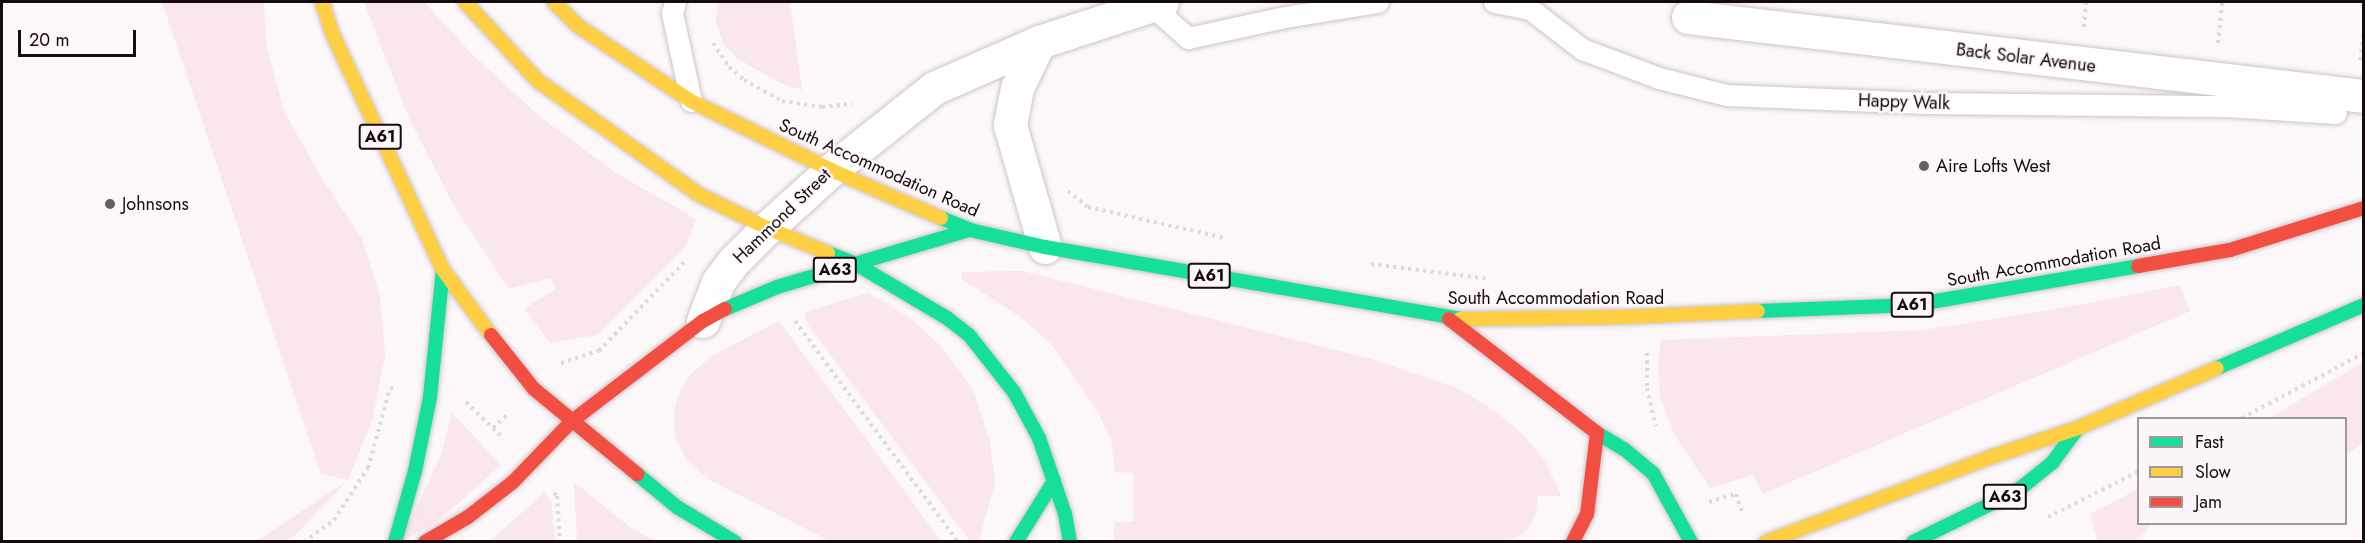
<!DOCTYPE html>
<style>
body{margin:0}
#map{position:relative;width:2365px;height:543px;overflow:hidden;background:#fcf7f9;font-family:Jost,sans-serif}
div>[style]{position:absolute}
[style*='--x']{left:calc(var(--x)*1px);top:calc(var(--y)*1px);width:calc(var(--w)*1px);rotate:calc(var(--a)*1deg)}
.green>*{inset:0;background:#fae6ed}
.path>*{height:4px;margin-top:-2px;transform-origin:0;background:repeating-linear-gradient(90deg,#dcdada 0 3px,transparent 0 7.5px)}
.roads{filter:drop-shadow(0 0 2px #cdc5c8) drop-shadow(0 0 2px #cdc5c8)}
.lane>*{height:21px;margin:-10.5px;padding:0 10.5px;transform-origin:10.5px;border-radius:10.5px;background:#fffefe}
.street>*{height:33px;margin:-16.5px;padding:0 16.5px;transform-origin:16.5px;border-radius:16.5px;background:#fffefe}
.fast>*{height:14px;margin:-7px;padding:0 7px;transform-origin:7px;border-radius:7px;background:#16e098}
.slow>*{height:14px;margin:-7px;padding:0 7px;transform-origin:7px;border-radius:7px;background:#ffcf43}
.jam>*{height:14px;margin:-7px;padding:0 7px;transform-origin:7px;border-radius:7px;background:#f24e42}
.dots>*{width:16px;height:16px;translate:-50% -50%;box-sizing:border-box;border:3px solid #fdf6f8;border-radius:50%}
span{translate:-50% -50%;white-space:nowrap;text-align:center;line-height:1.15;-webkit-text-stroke:4.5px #fdf6f8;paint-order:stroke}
.shield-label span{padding:2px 4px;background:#fdf6f8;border:2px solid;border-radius:4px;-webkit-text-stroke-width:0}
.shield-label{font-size:16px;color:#160b10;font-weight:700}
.street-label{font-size:18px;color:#160b10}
.poi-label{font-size:18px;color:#160b10}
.left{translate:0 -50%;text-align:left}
.frame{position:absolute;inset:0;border:3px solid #160b10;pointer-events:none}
.legend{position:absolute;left:2137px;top:417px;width:210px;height:108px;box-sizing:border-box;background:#fdf6f8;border:2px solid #a1989b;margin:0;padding:8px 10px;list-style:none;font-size:18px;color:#160b10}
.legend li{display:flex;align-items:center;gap:12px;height:30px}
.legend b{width:30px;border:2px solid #a1989b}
.scale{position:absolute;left:18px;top:30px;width:118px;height:27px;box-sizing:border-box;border:3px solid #160b10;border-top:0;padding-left:8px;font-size:18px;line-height:21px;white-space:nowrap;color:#160b10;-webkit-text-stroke:4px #fdf6f8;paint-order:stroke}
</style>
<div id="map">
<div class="green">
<i style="clip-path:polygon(162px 2px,264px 2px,266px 44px,284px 111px,322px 179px,362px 239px,380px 296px,385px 355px,373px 417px,348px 480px,295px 535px,284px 541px,257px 541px,348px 480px,321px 474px)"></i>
<i style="clip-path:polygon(364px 2px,424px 2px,472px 54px,539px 116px,616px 173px,696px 219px,686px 246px,597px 335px,550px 343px,524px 309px,555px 289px,551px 278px,509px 289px,454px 206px,409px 118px)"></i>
<i style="clip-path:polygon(718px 2px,790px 2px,802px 90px,780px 83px,737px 58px,723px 43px,716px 22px)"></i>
<i style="clip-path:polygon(1022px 271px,1372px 359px,1459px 389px,1493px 410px,1525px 436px,1546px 463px,1561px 496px,1538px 496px,1536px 513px,1529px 528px,1515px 538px,1499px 541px,1113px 541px,1115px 522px,1133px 521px,1133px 473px,1115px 472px,1111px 440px,1096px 409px,1050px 343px,1022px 318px,962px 279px,961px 272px)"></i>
<i style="clip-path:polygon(2180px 285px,2190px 311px,1763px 494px,1753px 475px,1710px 488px,1674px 434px,1660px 396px,1658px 363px,1661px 340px,1923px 330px,2057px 309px)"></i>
<i style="clip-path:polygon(868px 293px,909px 317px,942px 347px,973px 390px,990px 442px,995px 483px,979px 541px,969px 540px,808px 325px,805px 312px)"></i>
<i style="clip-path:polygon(779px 321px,941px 541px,830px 541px,708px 479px,685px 457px,675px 438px,674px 411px,681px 389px,691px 374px,713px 355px)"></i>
<i style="clip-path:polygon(2363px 362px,2363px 442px,2346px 456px,2346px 418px,2270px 418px)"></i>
<i style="clip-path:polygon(452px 413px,501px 465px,437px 522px,400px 542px,441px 455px)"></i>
<i style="clip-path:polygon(574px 482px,630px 527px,654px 541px,577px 541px)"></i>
<i style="clip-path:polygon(2138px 489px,2138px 524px,2153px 524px,2136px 541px,2098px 541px,2090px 514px)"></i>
<i style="clip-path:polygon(544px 493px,551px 501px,555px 541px,490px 541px)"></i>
</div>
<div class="path">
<i style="--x:2084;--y:27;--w:25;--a:-85"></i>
<i style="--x:713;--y:43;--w:29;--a:56"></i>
<i style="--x:729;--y:67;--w:20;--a:41"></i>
<i style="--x:744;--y:80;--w:43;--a:28.9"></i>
<i style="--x:782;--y:101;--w:40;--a:8.5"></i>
<i style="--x:822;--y:107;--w:31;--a:-6"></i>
<i style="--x:2218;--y:43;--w:41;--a:-84.4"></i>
<i style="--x:2360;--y:60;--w:29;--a:-82"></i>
<i style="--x:1068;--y:191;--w:26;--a:39"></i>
<i style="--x:1088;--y:207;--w:140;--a:12.8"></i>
<i style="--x:1371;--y:264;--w:119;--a:7.2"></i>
<i style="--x:795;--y:321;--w:275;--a:53.6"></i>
<i style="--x:1647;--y:353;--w:35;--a:90"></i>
<i style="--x:1647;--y:388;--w:39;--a:77"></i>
<i style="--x:561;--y:363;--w:40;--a:-18"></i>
<i style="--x:599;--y:351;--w:123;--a:-46.3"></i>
<i style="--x:466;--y:402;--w:53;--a:44.2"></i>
<i style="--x:2242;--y:418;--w:138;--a:-28"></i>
<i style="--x:493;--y:428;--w:21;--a:-43"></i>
<i style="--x:554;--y:493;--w:4;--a:45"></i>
<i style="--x:557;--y:496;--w:46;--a:86.3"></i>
<i style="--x:1709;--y:502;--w:28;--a:-17"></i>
<i style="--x:1736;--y:494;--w:22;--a:72"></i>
<i style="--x:2048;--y:517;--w:101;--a:-26.6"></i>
<i style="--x:304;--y:542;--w:37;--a:-36"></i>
<i style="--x:334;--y:520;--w:62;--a:-56.8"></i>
<i style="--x:368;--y:468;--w:83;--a:-74.6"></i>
<i style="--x:390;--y:388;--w:4;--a:14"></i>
</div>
<div class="roads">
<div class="lane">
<i style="--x:675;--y:2;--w:11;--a:105"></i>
<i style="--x:672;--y:13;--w:90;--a:77.8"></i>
<i style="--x:1494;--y:2;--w:37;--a:11"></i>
<i style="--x:1530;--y:9;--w:66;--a:37.6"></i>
<i style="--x:1582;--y:49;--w:82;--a:20.6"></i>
<i style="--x:1659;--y:78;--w:69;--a:14.2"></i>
<i style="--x:1726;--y:95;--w:202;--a:2.3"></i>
<i style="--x:1928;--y:103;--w:297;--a:0.6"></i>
<i style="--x:2225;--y:106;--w:111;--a:3.6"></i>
<i style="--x:1151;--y:5;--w:50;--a:41.7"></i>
<i style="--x:1188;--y:38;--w:99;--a:-12.2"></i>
<i style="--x:1285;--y:17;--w:94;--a:-9.2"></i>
</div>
<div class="street">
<i style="--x:1688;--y:17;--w:681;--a:6.67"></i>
<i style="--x:1039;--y:42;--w:51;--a:115.6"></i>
<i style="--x:1017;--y:88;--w:38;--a:101"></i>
<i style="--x:1010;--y:125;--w:127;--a:74"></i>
<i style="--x:703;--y:321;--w:42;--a:-69"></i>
<i style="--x:718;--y:282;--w:26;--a:-53"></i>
<i style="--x:734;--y:261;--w:47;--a:-45"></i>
<i style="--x:767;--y:228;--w:86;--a:-42.2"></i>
<i style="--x:831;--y:170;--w:132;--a:-38.5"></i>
<i style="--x:934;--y:88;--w:115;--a:-23.7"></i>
<i style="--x:1039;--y:42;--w:129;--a:-18"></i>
</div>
<div class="fast">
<i style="--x:941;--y:218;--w:31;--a:22"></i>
<i style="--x:970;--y:230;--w:77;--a:12.8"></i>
<i style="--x:1045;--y:247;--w:421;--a:9.8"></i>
<i style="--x:828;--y:253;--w:30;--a:21"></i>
<i style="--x:856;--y:264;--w:106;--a:30.7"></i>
<i style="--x:947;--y:318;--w:28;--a:38"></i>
<i style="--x:969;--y:335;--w:73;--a:51.7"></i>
<i style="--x:1014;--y:392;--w:52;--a:61.5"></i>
<i style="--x:1039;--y:438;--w:80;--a:71.1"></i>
<i style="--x:1065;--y:514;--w:28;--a:80"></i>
<i style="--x:725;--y:309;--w:56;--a:-22.9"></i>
<i style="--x:777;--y:287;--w:201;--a:-16.5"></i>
<i style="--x:1758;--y:311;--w:155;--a:-2.2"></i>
<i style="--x:1913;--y:305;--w:228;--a:-9.8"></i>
<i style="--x:2217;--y:368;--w:160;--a:-23.2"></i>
<i style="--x:1597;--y:433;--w:31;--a:31"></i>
<i style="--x:1624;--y:449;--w:38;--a:40"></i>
<i style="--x:1653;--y:473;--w:79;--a:61.2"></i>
<i style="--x:637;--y:474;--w:52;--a:39.5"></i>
<i style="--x:677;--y:507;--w:68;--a:31.1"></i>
<i style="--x:395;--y:542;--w:74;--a:-74.3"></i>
<i style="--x:415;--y:471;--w:76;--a:-78.5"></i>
<i style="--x:430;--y:397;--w:128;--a:-84.2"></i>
<i style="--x:1016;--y:542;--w:72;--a:-58.1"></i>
<i style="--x:1913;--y:542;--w:116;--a:-26.1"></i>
<i style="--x:2017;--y:491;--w:45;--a:-38.7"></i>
<i style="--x:2052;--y:463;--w:44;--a:-53.4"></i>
</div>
<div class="slow">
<i style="--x:322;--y:2;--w:33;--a:72"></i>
<i style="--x:332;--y:33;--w:262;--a:64.9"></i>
<i style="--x:443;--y:270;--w:81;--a:53.6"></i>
<i style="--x:465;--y:2;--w:108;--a:47.3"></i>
<i style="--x:538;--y:81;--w:196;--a:35.2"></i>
<i style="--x:698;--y:194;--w:77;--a:26.2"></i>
<i style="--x:767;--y:228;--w:66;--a:22.3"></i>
<i style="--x:554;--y:2;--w:34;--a:45"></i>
<i style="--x:578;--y:26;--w:136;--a:33.6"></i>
<i style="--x:691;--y:101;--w:156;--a:26.2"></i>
<i style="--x:831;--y:170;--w:120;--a:23.6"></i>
<i style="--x:1460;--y:319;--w:167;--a:-0.7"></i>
<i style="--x:1627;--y:317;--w:131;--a:-2.6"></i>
<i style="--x:1766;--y:542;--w:237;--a:-20.7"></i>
<i style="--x:1988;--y:458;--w:95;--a:-18.4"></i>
<i style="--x:2078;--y:428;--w:151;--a:-23.3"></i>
</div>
<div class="jam">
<i style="--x:2138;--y:266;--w:93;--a:-9.9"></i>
<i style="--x:2230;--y:250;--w:140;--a:-17.4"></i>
<i style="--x:1449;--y:319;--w:187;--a:37.6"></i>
<i style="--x:1597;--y:433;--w:82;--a:97"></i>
<i style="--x:1587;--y:514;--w:31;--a:117"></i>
<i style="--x:491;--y:335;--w:69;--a:51.5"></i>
<i style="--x:534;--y:389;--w:134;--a:39.5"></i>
<i style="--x:425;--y:542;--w:50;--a:-30.2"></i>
<i style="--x:468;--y:517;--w:57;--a:-37.9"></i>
<i style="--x:513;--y:482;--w:85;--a:-46"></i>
<i style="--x:572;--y:421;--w:165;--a:-37.4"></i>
<i style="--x:703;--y:321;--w:25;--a:-29"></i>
</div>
</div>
<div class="dots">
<i style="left:1924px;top:166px;background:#665e62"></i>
<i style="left:110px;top:204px;background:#665e62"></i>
</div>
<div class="shield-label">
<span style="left:380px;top:137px">A61</span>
<span style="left:835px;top:270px">A63</span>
<span style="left:1209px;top:276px">A61</span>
<span style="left:1912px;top:305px">A61</span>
<span style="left:2005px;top:497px">A63</span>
</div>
<div class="street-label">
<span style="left:2026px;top:58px;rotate:7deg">Back Solar Avenue</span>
<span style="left:1904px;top:102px;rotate:2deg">Happy Walk</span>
<span style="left:879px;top:168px;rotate:24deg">South Accommodation Road</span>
<span style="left:782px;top:216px;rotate:-44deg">Hammond Street</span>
<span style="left:2054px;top:262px;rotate:-10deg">South Accommodation Road</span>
<span style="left:1556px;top:298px">South Accommodation Road</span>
</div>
<div class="poi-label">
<span class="left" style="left:1936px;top:166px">Aire Lofts West</span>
<span class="left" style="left:122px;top:204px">Johnsons</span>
</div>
<div class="frame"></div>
<ul class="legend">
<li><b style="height:8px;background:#16e098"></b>Fast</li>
<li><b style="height:8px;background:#ffcf43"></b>Slow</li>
<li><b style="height:8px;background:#f24e42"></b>Jam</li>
</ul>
<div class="scale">20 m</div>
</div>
